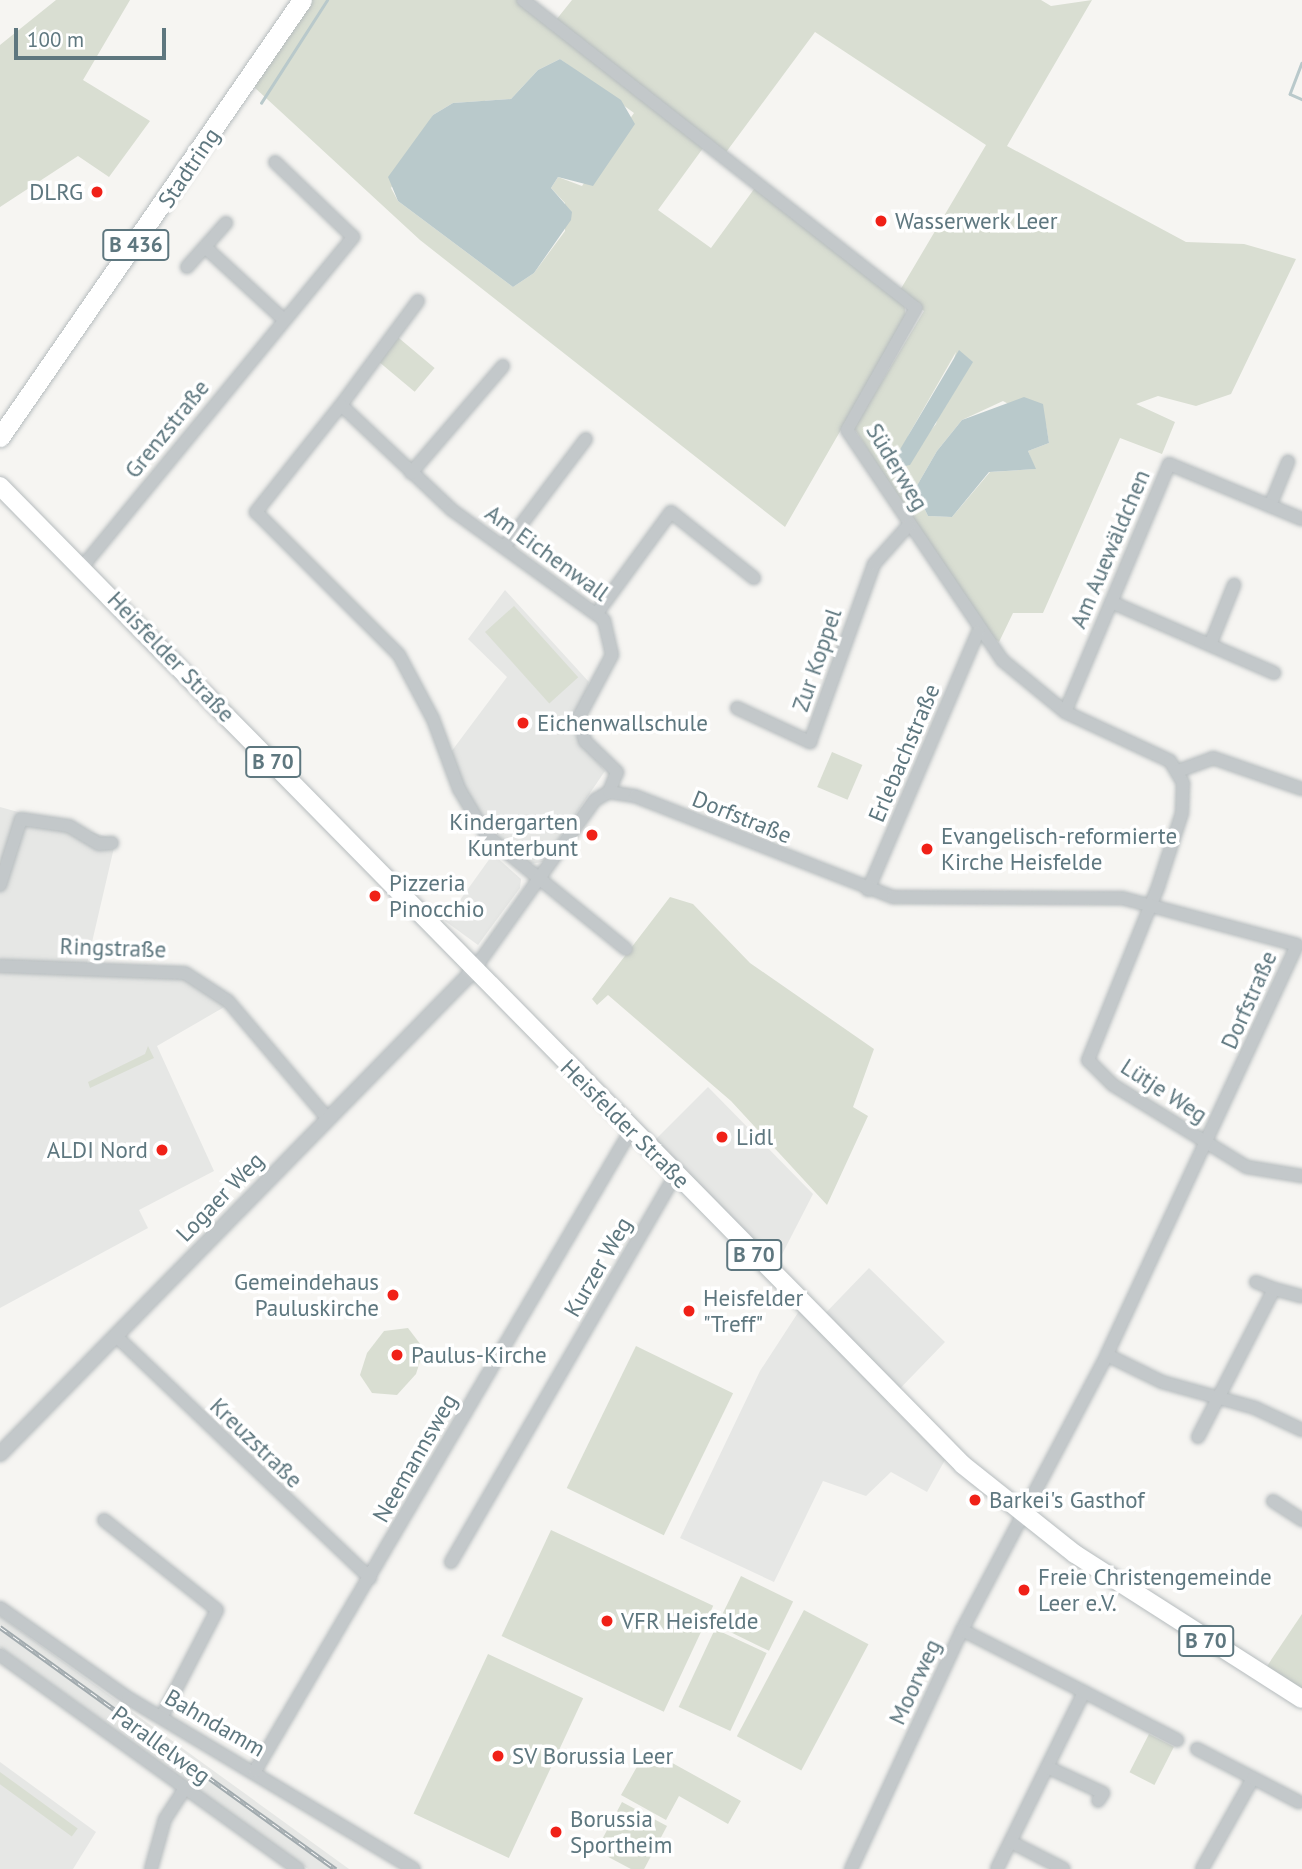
<!DOCTYPE html>
<meta charset="utf-8">
<style>
body{margin:0}
#map{position:relative;width:1302px;height:1869px;overflow:hidden;background:#f6f5f2;font-family:"PT Sans",sans-serif}
div>[style]{position:absolute}
[style*='--x']{left:calc(var(--x)*1px);top:calc(var(--y)*1px);width:calc(var(--w)*1px);rotate:calc(var(--a)*1deg)}
.built>*{inset:0;background:#e6e7e5}
.green>*{inset:0;background:#d9ded2;transform-origin:0 0}
.water>*{inset:0;background:#b9c9cb}
.stream>*{height:2.5px;margin:-1.25px;padding:0 1.25px;transform-origin:1.25px;border-radius:1.25px;background:#b9c9cb}
.roads{filter:drop-shadow(0 0 2px #b6bcbe) drop-shadow(0 0 2px #b6bcbe)}
.minor>*{height:12px;margin:-6px;padding:0 6px;transform-origin:6px;border-radius:6px;background:#c3c8ca}
.tertiary>*{height:14px;margin:-7px;padding:0 7px;transform-origin:7px;border-radius:7px;background:#c3c8ca}
.primary>*{height:18px;margin:-9px;padding:0 9px;transform-origin:9px;border-radius:9px;background:#fff}
.trunk>*{height:19px;margin:-9.5px;padding:0 9.5px;transform-origin:9.5px;border-radius:9.5px;background:#fff}
.rail>*{height:5px;margin-top:-2.5px;transform-origin:0;background:repeating-linear-gradient(90deg,#fff 0 8px,#a1aaae 0 16px);box-sizing:border-box;border-block:2px solid #a1aaae}
.dots>*{width:19px;height:19px;translate:-50% -50%;box-sizing:border-box;border:4px solid #fff;border-radius:50%}
span{translate:-50% -50%;white-space:nowrap;text-align:center;line-height:1.15;-webkit-text-stroke:7px #fff;paint-order:stroke}
.shield-label span{padding:2px 5px;background:#fff;border:2px solid;border-radius:5px;-webkit-text-stroke-width:0}
.shield-label{font-size:21px;color:#5e777f;font-weight:700}
.street-label{font-size:23px;color:#5e777f}
.poi-label{font-size:23px;color:#5e777f}
.right{translate:-100% -50%;text-align:right}
.left{translate:0 -50%;text-align:left}
.scale{position:absolute;left:14px;top:28px;width:152px;height:32px;box-sizing:border-box;border:4px solid #5e777f;border-top:0;padding-left:9px;font-size:21px;line-height:24px;white-space:nowrap;color:#5e777f;-webkit-text-stroke:5px #fff;paint-order:stroke}
</style>
<div id="map">
<div class="built">
<i style="clip-path:polygon(505px 590px,589px 682px,573px 732px,605px 771px,543px 862px,523px 865px,490px 834px,448px 756px,507px 677px,468px 639px)"></i>
<i style="clip-path:polygon(0 807px,116px 839px,86px 968px,181px 976px,226px 1006px,157px 1046px,214px 1171px,139px 1210px,148px 1228px,0 1308px)"></i>
<i style="clip-path:polygon(493px 854px,521px 879px,520px 888px,478px 945px,445px 921px)"></i>
<i style="clip-path:polygon(708px 1087px,813px 1194px,774px 1270px,655px 1140px)"></i>
<i style="clip-path:polygon(869px 1268px,945px 1342px,887px 1402px,945px 1460px,927px 1492px,891px 1472px,866px 1496px,823px 1481px,774px 1582px,680px 1538px,760px 1371px,801px 1308px,815px 1324px)"></i>
<i style="clip-path:polygon(0 1616px,349px 1869px,308px 1869px,0 1647px)"></i>
<i style="clip-path:polygon(0 1762px,96px 1832px,73px 1869px,0 1869px)"></i>
</div>
<div class="green">
<i style="clip-path:polygon(56px 0,130px 0,83px 80px,150px 121px,109px 177px,78px 156px,0 207px,0 45px)"></i>
<i style="clip-path:polygon(evenodd,310px 0,520px 0,552px 25px,572px 0,1041px 0,1051px 6px,1092px 0,1007px 146px,1186px 242px,1244px 244px,1296px 259px,1231px 394px,1196px 406px,1158px 396px,1136px 404px,1175px 422px,1162px 454px,1120px 438px,1043px 613px,1013px 613px,999px 642px,980px 627px,854px 428px,924px 311px,899px 292px,986px 145px,815px 32px,724px 155px,706px 144px,658px 210px,711px 248px,757px 185px,904px 303px,906px 317px,785px 527px,420px 240px,253px 86px,310px 0,560px 59px,634px 113px,582px 186px,558px 177px,551px 188px,565px 203px,565px 231px,534px 273px,513px 287px,398px 201px,391px 188px,433px 115px,453px 103px,511px 99px,538px 70px,560px 59px,310px 0,956px 352px,936px 424px,926px 436px,908px 436px,956px 352px,310px 0,1003px 401px,1046px 425px,1049px 443px,1028px 451px,1035px 469px,990px 472px,952px 517px,928px 516px,915px 489px,937px 451px,962px 420px,1003px 401px)"></i>
<i style="left:394px;top:334px;width:53px;height:31px;rotate:40deg"></i>
<i style="left:514px;top:606px;width:96px;height:39px;rotate:48deg"></i>
<i style="left:832px;top:752px;width:33px;height:38px;rotate:23deg"></i>
<i style="clip-path:polygon(670px 897px,693px 904px,750px 963px,874px 1049px,853px 1107px,868px 1116px,827px 1205px,731px 1101px,608px 995px,597px 1005px,592px 999px)"></i>
<i style="clip-path:polygon(148px 1046px,154px 1058px,90px 1088px,88px 1082px,145px 1054px)"></i>
<i style="clip-path:polygon(408px 1328px,424px 1349px,416px 1374px,397px 1395px,372px 1393px,360px 1375px,367px 1353px,384px 1331px)"></i>
<i style="left:636px;top:1346px;width:108px;height:158px;rotate:26deg"></i>
<i style="left:551px;top:1530px;width:179px;height:117px;rotate:25deg"></i>
<i style="left:741px;top:1576px;width:58px;height:55px;rotate:26deg"></i>
<i style="left:804px;top:1610px;width:73px;height:143px;rotate:28deg"></i>
<i style="clip-path:polygon(1302px 1614px,1302px 1696px,1261px 1675px)"></i>
<i style="left:715px;top:1629px;width:57px;height:86px;rotate:25deg"></i>
<i style="left:488px;top:1654px;width:105px;height:176px;rotate:25deg"></i>
<i style="left:1149px;top:1734px;width:28px;height:43px;rotate:27deg"></i>
<i style="clip-path:polygon(647px 1749px,741px 1801px,728px 1824px,679px 1796px,666px 1820px,621px 1795px)"></i>
<i style="left:0;top:1772px;width:96px;height:10px;rotate:36deg"></i>
<i style="left:622px;top:1802px;width:51px;height:55px;rotate:28deg"></i>
</div>
<div class="water">
<i style="clip-path:polygon(560px 59px,621px 100px,635px 124px,593px 186px,558px 177px,551px 188px,572px 212px,571px 220px,534px 273px,513px 287px,398px 201px,388px 177px,433px 115px,453px 103px,511px 99px,538px 70px)"></i>
<i style="clip-path:polygon(959px 350px,973px 362px,910px 465px,900px 467px,899px 451px)"></i>
<i style="clip-path:polygon(1024px 397px,1043px 404px,1049px 443px,1028px 451px,1036px 469px,989px 472px,952px 517px,928px 516px,915px 489px,937px 451px,962px 420px)"></i>
</div>
<div class="stream">
<i style="--x:1302;--y:63;--w:33;--a:111"></i>
<i style="--x:1290;--y:94;--w:13;--a:23"></i>
<i style="--x:261;--y:103;--w:122;--a:-57.3"></i>
</div>
<div class="roads">
<div class="minor">
<i style="--x:523;--y:0;--w:499;--a:38.1"></i>
<i style="--x:916;--y:308;--w:140;--a:119.5"></i>
<i style="--x:847;--y:430;--w:277;--a:56"></i>
<i style="--x:1002;--y:660;--w:82;--a:39.5"></i>
<i style="--x:1065;--y:712;--w:116;--a:25"></i>
<i style="--x:1170;--y:761;--w:26;--a:59"></i>
<i style="--x:1183;--y:783;--w:30;--a:92"></i>
<i style="--x:1182;--y:813;--w:78;--a:108"></i>
<i style="--x:1158;--y:887;--w:187;--a:112"></i>
<i style="--x:1088;--y:1060;--w:35;--a:45"></i>
<i style="--x:1113;--y:1085;--w:157;--a:31.5"></i>
<i style="--x:1247;--y:1167;--w:56;--a:9.3"></i>
<i style="--x:205;--y:247;--w:106;--a:42.7"></i>
<i style="--x:187;--y:267;--w:59;--a:-48.4"></i>
<i style="--x:418;--y:301;--w:129;--a:126.5"></i>
<i style="--x:341;--y:405;--w:153;--a:43.4"></i>
<i style="--x:452;--y:510;--w:188;--a:35.9"></i>
<i style="--x:604;--y:620;--w:36;--a:77"></i>
<i style="--x:612;--y:655;--w:70;--a:118"></i>
<i style="--x:579;--y:717;--w:25;--a:76"></i>
<i style="--x:585;--y:741;--w:45;--a:44.1"></i>
<i style="--x:617;--y:772;--w:22;--a:112"></i>
<i style="--x:341;--y:405;--w:137;--a:128.5"></i>
<i style="--x:256;--y:512;--w:202;--a:45"></i>
<i style="--x:399;--y:655;--w:72;--a:62"></i>
<i style="--x:433;--y:719;--w:75;--a:69.6"></i>
<i style="--x:459;--y:789;--w:55;--a:59.2"></i>
<i style="--x:487;--y:836;--w:179;--a:39.1"></i>
<i style="--x:411;--y:473;--w:141;--a:-49.3"></i>
<i style="--x:1270;--y:506;--w:48;--a:-67.8"></i>
<i style="--x:505;--y:546;--w:134;--a:-52.9"></i>
<i style="--x:83;--y:566;--w:426;--a:-50.6"></i>
<i style="--x:353;--y:237;--w:108;--a:-136.1"></i>
<i style="--x:1111;--y:602;--w:178;--a:23.5"></i>
<i style="--x:597;--y:613;--w:125;--a:-53.8"></i>
<i style="--x:671;--y:512;--w:106;--a:38.5"></i>
<i style="--x:1210;--y:645;--w:65;--a:-68.2"></i>
<i style="--x:737;--y:708;--w:81;--a:25"></i>
<i style="--x:810;--y:742;--w:189;--a:-70.2"></i>
<i style="--x:874;--y:564;--w:51;--a:-48.2"></i>
<i style="--x:1065;--y:712;--w:269;--a:-67.2"></i>
<i style="--x:1169;--y:464;--w:144;--a:22.5"></i>
<i style="--x:1178;--y:771;--w:37;--a:-20"></i>
<i style="--x:1213;--y:758;--w:94;--a:19.2"></i>
<i style="--x:0;--y:885;--w:69;--a:-72.3"></i>
<i style="--x:21;--y:819;--w:49;--a:8.3"></i>
<i style="--x:69;--y:826;--w:35;--a:31"></i>
<i style="--x:99;--y:844;--w:13;--a:-4"></i>
<i style="--x:868;--y:890;--w:280;--a:-66.9"></i>
<i style="--x:0;--y:966;--w:185;--a:2.2"></i>
<i style="--x:185;--y:973;--w:51;--a:33.1"></i>
<i style="--x:228;--y:1001;--w:155;--a:49.7"></i>
<i style="--x:473;--y:971;--w:210;--a:-54.5"></i>
<i style="--x:595;--y:800;--w:16;--a:-30"></i>
<i style="--x:609;--y:792;--w:26;--a:9"></i>
<i style="--x:635;--y:796;--w:277;--a:21.4"></i>
<i style="--x:893;--y:897;--w:229;--a:0.3"></i>
<i style="--x:1122;--y:898;--w:181;--a:15"></i>
<i style="--x:1297;--y:945;--w:452;--a:114.9"></i>
<i style="--x:1107;--y:1355;--w:311;--a:117.8"></i>
<i style="--x:962;--y:1630;--w:264;--a:114.9"></i>
<i style="--x:1256;--y:1282;--w:19;--a:21"></i>
<i style="--x:116;--y:1336;--w:351;--a:43.6"></i>
<i style="--x:1107;--y:1355;--w:61;--a:26.1"></i>
<i style="--x:1162;--y:1382;--w:97;--a:15.6"></i>
<i style="--x:1255;--y:1408;--w:52;--a:25.1"></i>
<i style="--x:1198;--y:1437;--w:166;--a:-62.8"></i>
<i style="--x:1274;--y:1289;--w:28;--a:15"></i>
<i style="--x:1273;--y:1501;--w:35;--a:33"></i>
<i style="--x:104;--y:1520;--w:144;--a:38.5"></i>
<i style="--x:217;--y:1610;--w:119;--a:117.4"></i>
<i style="--x:451;--y:1562;--w:449;--a:-59.9"></i>
<i style="--x:0;--y:1608;--w:156;--a:35.1"></i>
<i style="--x:128;--y:1698;--w:333;--a:30.9"></i>
<i style="--x:962;--y:1630;--w:137;--a:26.9"></i>
<i style="--x:1084;--y:1692;--w:197;--a:116.2"></i>
<i style="--x:0;--y:1655;--w:367;--a:35.7"></i>
<i style="--x:1084;--y:1692;--w:105;--a:27.3"></i>
<i style="--x:1197;--y:1749;--w:63;--a:27.4"></i>
<i style="--x:1047;--y:1767;--w:62;--a:24.9"></i>
<i style="--x:1103;--y:1793;--w:9;--a:122"></i>
<i style="--x:255;--y:1771;--w:743;--a:-59.6"></i>
<i style="--x:1011;--y:1842;--w:59;--a:27"></i>
<i style="--x:151;--y:1869;--w:52;--a:-74.4"></i>
<i style="--x:165;--y:1819;--w:37;--a:-57"></i>
<i style="--x:1202;--y:1869;--w:104;--a:-60.7"></i>
<i style="--x:1253;--y:1778;--w:52;--a:27.6"></i>
</div>
<div class="tertiary">
<i style="--x:0;--y:1454;--w:676;--a:-45.6"></i>
</div>
<div class="primary">
<i style="--x:0;--y:486;--w:1373;--a:45.47"></i>
<i style="--x:963;--y:1465;--w:143;--a:38.5"></i>
<i style="--x:1075;--y:1554;--w:269;--a:32.6"></i>
</div>
<div class="trunk">
<i style="--x:0;--y:437;--w:531;--a:-55.35"></i>
</div>
</div>
<div class="rail">
<i style="--x:0;--y:1627;--w:414;--a:35.8"></i>
</div>
<div class="dots">
<i style="left:97px;top:192px;background:#f02118"></i>
<i style="left:881px;top:221px;background:#f02118"></i>
<i style="left:523px;top:723px;background:#f02118"></i>
<i style="left:592px;top:835px;background:#f02118"></i>
<i style="left:927px;top:849px;background:#f02118"></i>
<i style="left:375px;top:896px;background:#f02118"></i>
<i style="left:722px;top:1137px;background:#f02118"></i>
<i style="left:162px;top:1150px;background:#f02118"></i>
<i style="left:393px;top:1295px;background:#f02118"></i>
<i style="left:689px;top:1311px;background:#f02118"></i>
<i style="left:397px;top:1355px;background:#f02118"></i>
<i style="left:975px;top:1500px;background:#f02118"></i>
<i style="left:1024px;top:1590px;background:#f02118"></i>
<i style="left:607px;top:1621px;background:#f02118"></i>
<i style="left:498px;top:1756px;background:#f02118"></i>
<i style="left:556px;top:1832px;background:#f02118"></i>
</div>
<div class="shield-label">
<span style="left:136px;top:245px">B 436</span>
<span style="left:273px;top:762px">B 70</span>
<span style="left:754px;top:1255px">B 70</span>
<span style="left:1206px;top:1641px">B 70</span>
</div>
<div class="street-label">
<span style="left:189px;top:168px;rotate:-56deg">Stadtring</span>
<span style="left:167px;top:429px;rotate:-51deg">Grenzstraße</span>
<span style="left:897px;top:467px;rotate:59deg">Süderweg</span>
<span style="left:1110px;top:549px;rotate:-67deg">Am Auewäldchen</span>
<span style="left:547px;top:553px;rotate:36deg">Am Eichenwall</span>
<span style="left:171px;top:657px;rotate:46deg">Heisfelder Straße</span>
<span style="left:817px;top:660px;rotate:-71deg">Zur Koppel</span>
<span style="left:904px;top:753px;rotate:-67deg">Erlebachstraße</span>
<span style="left:742px;top:817px;rotate:22deg">Dorfstraße</span>
<span style="left:113px;top:948px;rotate:2deg">Ringstraße</span>
<span style="left:1249px;top:1000px;rotate:-66deg">Dorfstraße</span>
<span style="left:1164px;top:1091px;rotate:33deg">Lütje Weg</span>
<span style="left:625px;top:1124px;rotate:45deg">Heisfelder Straße</span>
<span style="left:220px;top:1197px;rotate:-46deg">Logaer Weg</span>
<span style="left:598px;top:1267px;rotate:-60deg">Kurzer Weg</span>
<span style="left:256px;top:1443px;rotate:44deg">Kreuzstraße</span>
<span style="left:415px;top:1458px;rotate:-60deg">Neemannsweg</span>
<span style="left:915px;top:1682px;rotate:-65deg">Moorweg</span>
<span style="left:215px;top:1723px;rotate:30deg">Bahndamm</span>
<span style="left:161px;top:1745px;rotate:36deg">Parallelweg</span>
</div>
<div class="poi-label">
<span class="right" style="left:83px;top:192px">DLRG</span>
<span class="left" style="left:895px;top:221px">Wasserwerk Leer</span>
<span class="left" style="left:537px;top:723px">Eichenwallschule</span>
<span class="right" style="left:578px;top:835px">Kindergarten<br>Kunterbunt</span>
<span class="left" style="left:941px;top:849px">Evangelisch-reformierte<br>Kirche Heisfelde</span>
<span class="left" style="left:389px;top:896px">Pizzeria<br>Pinocchio</span>
<span class="left" style="left:736px;top:1137px">Lidl</span>
<span class="right" style="left:148px;top:1150px">ALDI Nord</span>
<span class="right" style="left:379px;top:1295px">Gemeindehaus<br>Pauluskirche</span>
<span class="left" style="left:703px;top:1311px">Heisfelder<br>"Treff"</span>
<span class="left" style="left:411px;top:1355px">Paulus-Kirche</span>
<span class="left" style="left:989px;top:1500px">Barkei's Gasthof</span>
<span class="left" style="left:1038px;top:1590px">Freie Christengemeinde<br>Leer e.V.</span>
<span class="left" style="left:621px;top:1621px">VFR Heisfelde</span>
<span class="left" style="left:512px;top:1756px">SV Borussia Leer</span>
<span class="left" style="left:570px;top:1832px">Borussia<br>Sportheim</span>
</div>
<div class="scale">100 m</div>
</div>
